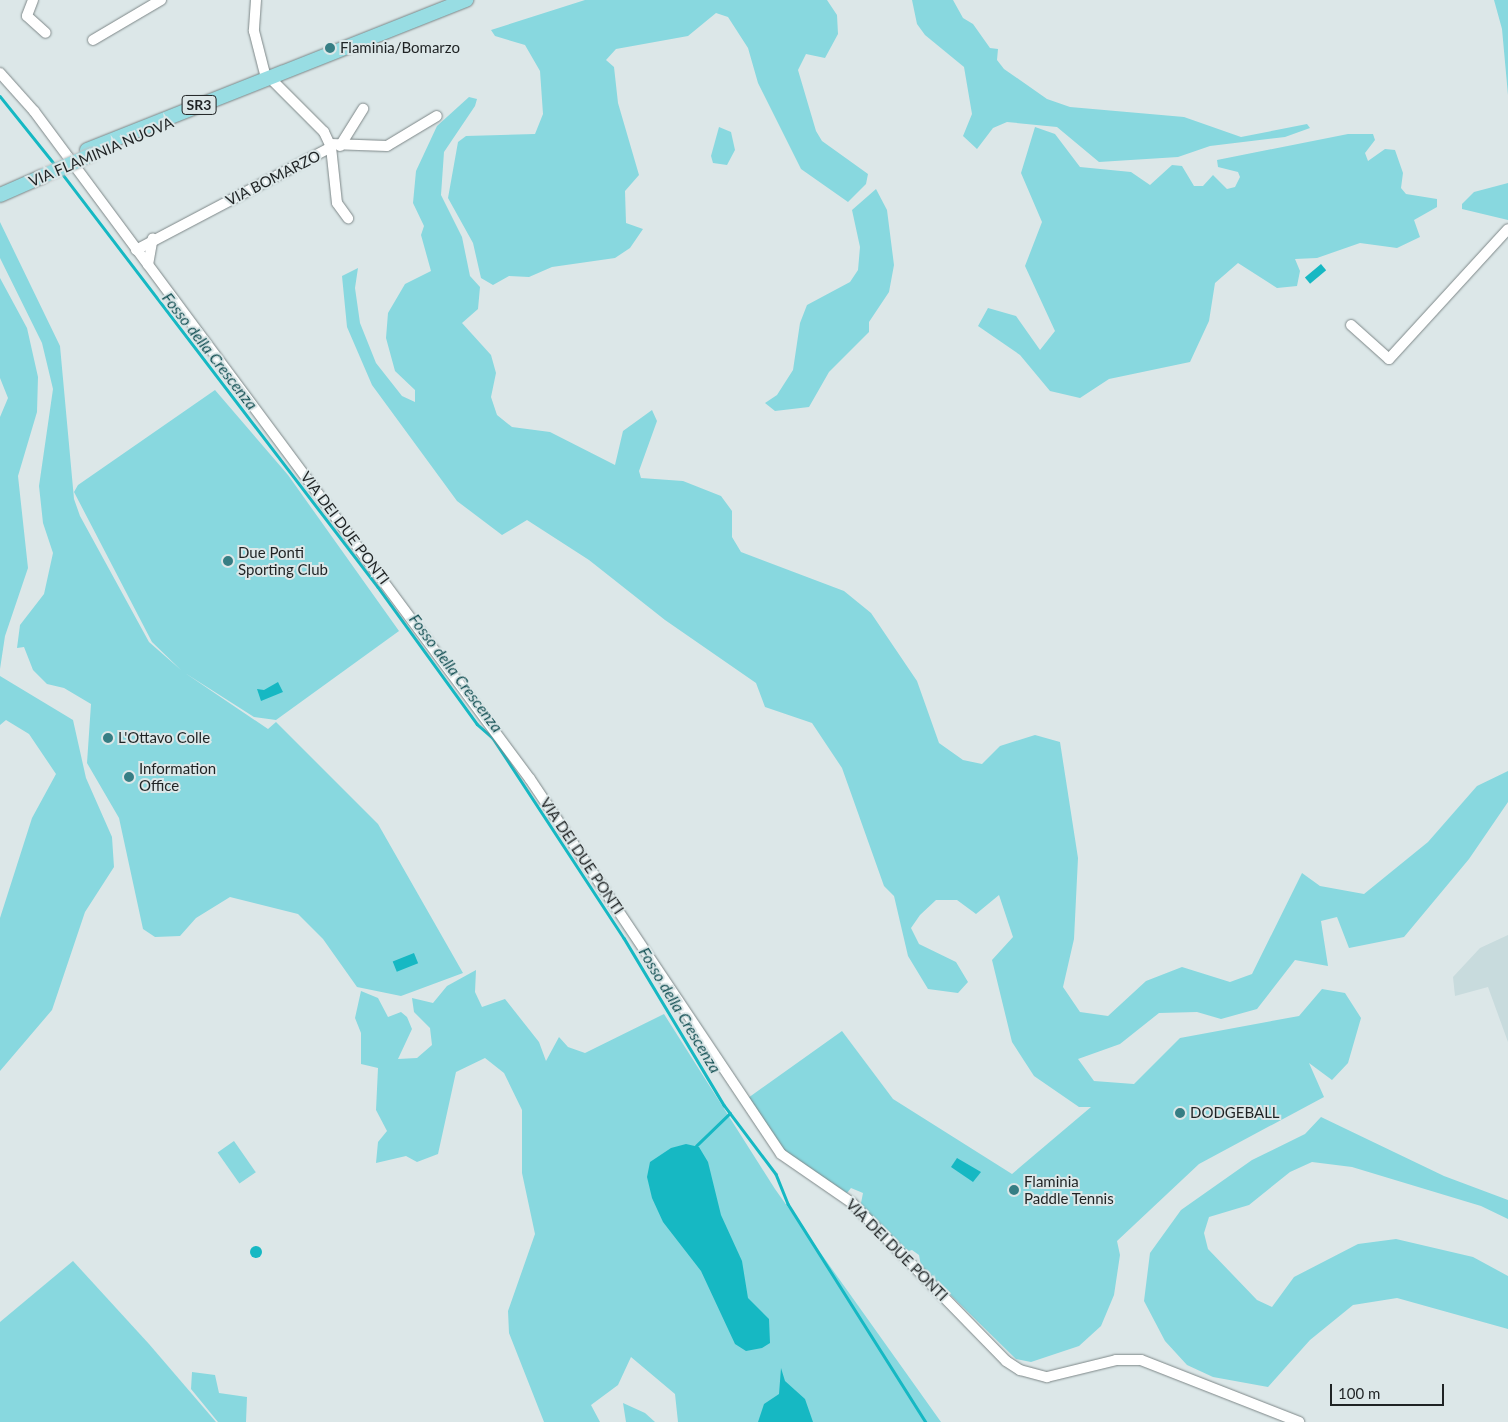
<!DOCTYPE html>
<style>
body{margin:0}
#map{position:relative;width:1508px;height:1422px;overflow:hidden;background:#dce7e8;font-family:Lato,sans-serif}
div>[style]{position:absolute}
[style*='--x']{left:calc(var(--x)*1px);top:calc(var(--y)*1px);width:calc(var(--w)*1px);rotate:calc(var(--a)*1deg)}
.built>*{inset:0;background:#c8dbdd}
.green>*{inset:0;background:#88d8df;transform-origin:0 0}
.water>*{inset:0;background:#16b8c3;transform-origin:0 0}
.round{border-radius:50%}
.stream>*{height:2.5px;margin:-1.25px;padding:0 1.25px;transform-origin:1.25px;border-radius:1.25px;background:#16b8c3}
.roads{filter:drop-shadow(0 0 1px #7d8788) drop-shadow(0 0 1px #7d8788)}
.minor>*{height:10px;margin:-5px;padding:0 5px;transform-origin:5px;border-radius:5px;background:#fff}
.major>*{height:14px;margin:-7px;padding:0 7px;transform-origin:7px;border-radius:7px;background:#98dde3}
.bridges{filter:drop-shadow(0 0 1px #c0c1c2) drop-shadow(0 0 1px #c0c1c2)}
.major-bridge>*{height:14px;margin:-7px;padding:0 7px;transform-origin:7px;border-radius:7px;background:#98dde3}
.dots>*{width:14px;height:14px;translate:-50% -50%;box-sizing:border-box;border:2px solid #dce7e8;border-radius:50%}
span{translate:-50% -50%;white-space:nowrap;text-align:center;line-height:1.15;-webkit-text-stroke:4px #dce7e8;paint-order:stroke}
.shield-label span{padding:1px 4px;background:#dce7e8;border:1px solid;border-radius:4px;-webkit-text-stroke-width:0}
.shield-label{font-size:14px;color:#1f2324;font-weight:700}
.poi-label{font-size:15px;color:#1f2324}
.left{translate:0 -50%;text-align:left}
.street-label{font-size:15px;color:#1f2324}
.water-label{font-size:16px;color:#0f4d51;font-style:italic}
.scale{position:absolute;left:1330px;top:1384px;width:114px;height:22px;box-sizing:border-box;border:2px solid #1f2324;border-top:0;padding-left:6px;font-size:15px;line-height:18px;white-space:nowrap;color:#1f2324;-webkit-text-stroke:4px #dce7e8;paint-order:stroke}
</style>
<div id="map">
<div class="built">
<i style="clip-path:polygon(1508px 935px,1508px 1042px,1488px 987px,1455px 996px,1453px 977px,1480px 948px)"></i>
</div>
<div class="green">
<i style="clip-path:polygon(585px 0,827px 0,837px 15px,838px 34px,825px 58px,806px 54px,798px 70px,816px 131px,822px 141px,868px 174px,866px 184px,848px 202px,801px 169px,758px 83px,748px 48px,728px 17px,716px 13px,688px 36px,616px 49px,606px 60px,614px 67px,618px 103px,639px 175px,625px 191px,626px 223px,643px 229px,630px 248px,615px 258px,552px 267px,529px 277px,509px 276px,493px 285px,481px 278px,473px 243px,448px 198px,458px 142px,466px 136px,535px 134px,543px 114px,540px 71px,525px 45px,495px 36px,491px 30px)"></i>
<i style="clip-path:polygon(912px 0,953px 0,963px 18px,973px 24px,990px 48px,998px 49px,997px 60px,1004px 69px,1047px 99px,1070px 107px,1184px 117px,1241px 137px,1307px 124px,1310px 128px,1285px 137px,1210px 146px,1178px 157px,1099px 162px,1057px 127px,1007px 122px,993px 128px,977px 149px,963px 136px,972px 114px,964px 67px,925px 35px,917px 24px)"></i>
<i style="clip-path:polygon(1494px 0,1508px 0,1508px 95px,1502px 29px)"></i>
<i style="clip-path:polygon(469px 97px,477px 99px,475px 106px,444px 152px,441px 195px,462px 237px,470px 276px,480px 287px,478px 309px,462px 323px,491px 355px,496px 373px,491px 397px,497px 415px,512px 427px,550px 432px,615px 465px,623px 431px,652px 410px,657px 421px,639px 471px,641px 478px,683px 481px,721px 496px,732px 511px,732px 537px,741px 552px,844px 591px,871px 613px,917px 681px,939px 743px,963px 760px,982px 764px,1000px 746px,1035px 735px,1060px 742px,1078px 858px,1074px 939px,1063px 987px,1080px 1012px,1108px 1016px,1146px 981px,1182px 967px,1230px 982px,1252px 974px,1302px 873px,1320px 886px,1364px 894px,1428px 842px,1477px 786px,1508px 771px,1508px 802px,1469px 859px,1404px 937px,1349px 948px,1337px 917px,1321px 921px,1328px 966px,1295px 960px,1257px 1009px,1221px 1019px,1197px 1012px,1159px 1013px,1120px 1044px,1078px 1059px,1094px 1081px,1134px 1084px,1180px 1038px,1299px 1016px,1322px 989px,1345px 993px,1361px 1018px,1348px 1063px,1332px 1080px,1309px 1063px,1324px 1097px,1199px 1164px,1117px 1241px,1120px 1255px,1114px 1295px,1101px 1326px,1079px 1346px,1031px 1362px,1016px 1359px,921px 1266px,919px 1255px,912px 1250px,905px 1252px,860px 1208px,863px 1193px,851px 1188px,847px 1193px,783px 1151px,748px 1098px,842px 1031px,893px 1099px,1012px 1174px,1091px 1107px,1079px 1107px,1034px 1076px,1012px 1042px,992px 960px,1013px 937px,999px 895px,976px 914px,957px 900px,936px 900px,920px 915px,911px 928px,919px 944px,956px 962px,968px 982px,958px 993px,928px 989px,908px 956px,894px 896px,884px 886px,842px 768px,812px 723px,765px 707px,756px 683px,665px 620px,589px 560px,527px 520px,502px 535px,457px 501px,372px 385px,347px 327px,342px 276px,358px 268px,355px 288px,360px 323px,376px 363px,402px 396px,415px 402px,415px 390px,395px 371px,386px 338px,388px 313px,405px 284px,431px 271px,421px 235px,424px 226px,413px 203px,416px 171px,437px 126px)"></i>
<i style="clip-path:polygon(719px 127px,731px 132px,735px 150px,727px 165px,713px 163px,711px 156px)"></i>
<i style="clip-path:polygon(1035px 127px,1055px 134px,1080px 167px,1131px 172px,1150px 185px,1172px 165px,1182px 166px,1194px 186px,1203px 186px,1213px 175px,1227px 189px,1235px 187px,1240px 177px,1238px 172px,1218px 167px,1217px 160px,1348px 134px,1373px 134px,1375px 140px,1365px 153px,1368px 161px,1385px 149px,1395px 150px,1403px 173px,1401px 188px,1406px 194px,1437px 199px,1437px 207px,1414px 220px,1420px 237px,1397px 248px,1360px 243px,1317px 258px,1295px 259px,1300px 271px,1297px 286px,1277px 288px,1238px 263px,1215px 283px,1209px 321px,1190px 362px,1109px 379px,1080px 398px,1050px 391px,1020px 355px,978px 326px,988px 308px,1016px 316px,1040px 350px,1055px 331px,1025px 266px,1042px 222px,1021px 173px)"></i>
<i style="clip-path:polygon(1508px 183px,1508px 220px,1462px 209px,1462px 204px,1474px 192px)"></i>
<i style="clip-path:polygon(876px 189px,887px 210px,894px 265px,889px 292px,869px 322px,869px 332px,829px 372px,809px 407px,775px 411px,765px 403px,777px 395px,793px 370px,800px 323px,807px 305px,850px 282px,858px 270px,860px 247px,852px 210px)"></i>
<i style="clip-path:polygon(0 222px,60px 346px,74px 499px,80px 516px,149px 642px,181px 670px,152px 642px,74px 492px,78px 485px,215px 390px,288px 475px,399px 631px,276px 720px,254px 717px,185px 673px,268px 729px,276px 722px,378px 824px,463px 973px,401px 996px,357px 987px,323px 939px,298px 914px,230px 897px,196px 918px,180px 936px,155px 937px,143px 929px,119px 818px,87px 763px,91px 704px,64px 688px,47px 684px,33px 670px,24px 647px,17px 648px,20px 625px,44px 594px,53px 553px,43px 523px,39px 486px,53px 389px,42px 343px,0 258px)"></i>
<i style="clip-path:polygon(0 278px,27px 328px,38px 377px,37px 412px,18px 476px,28px 568px,5px 636px,0 669px,0 417px,8px 398px,0 378px)"></i>
<i style="clip-path:polygon(0 676px,73px 720px,86px 778px,112px 837px,114px 867px,85px 912px,52px 1010px,0 1071px,0 918px,32px 818px,56px 774px,29px 734px,6px 720px,0 725px)"></i>
<i style="clip-path:polygon(476px 970px,475px 992px,482px 1007px,505px 999px,539px 1042px,546px 1061px,559px 1037px,568px 1047px,585px 1053px,664px 1014px,775px 1189px,941px 1422px,678px 1422px,675px 1394px,631px 1357px,618px 1385px,591px 1405px,600px 1422px,544px 1422px,509px 1333px,508px 1311px,535px 1234px,522px 1173px,522px 1110px,504px 1073px,485px 1058px,456px 1072px,438px 1154px,417px 1162px,406px 1156px,376px 1163px,378px 1142px,387px 1131px,376px 1110px,378px 1068px,361px 1064px,361px 1033px,355px 1018px,361px 991px,378px 998px,388px 1017px,401px 1012px,407px 1017px,412px 1029px,398px 1059px,417px 1058px,432px 1045px,430px 1028px,414px 1012px,412px 998px,433px 1003px,447px 986px)"></i>
<i style="clip-path:polygon(1321px 1117px,1444px 1176px,1508px 1200px,1508px 1219px,1481px 1206px,1352px 1167px,1312px 1162px,1290px 1172px,1249px 1205px,1209px 1217px,1204px 1233px,1208px 1249px,1257px 1300px,1272px 1307px,1294px 1277px,1358px 1244px,1396px 1239px,1473px 1257px,1508px 1276px,1508px 1329px,1397px 1298px,1353px 1305px,1310px 1340px,1268px 1387px,1213px 1377px,1187px 1365px,1165px 1341px,1144px 1301px,1150px 1253px,1181px 1210px,1252px 1160px,1305px 1134px)"></i>
<i style="left:234px;top:1141px;width:38px;height:20px;rotate:55deg"></i>
<i style="clip-path:polygon(73px 1261px,149px 1344px,216px 1422px,0 1422px,0 1322px)"></i>
<i style="clip-path:polygon(192px 1372px,215px 1375px,219px 1393px,247px 1397px,246px 1422px,218px 1422px,191px 1389px)"></i>
<i style="clip-path:polygon(623px 1403px,645px 1413px,655px 1422px,626px 1422px)"></i>
</div>
<div class="water">
<i style="left:1321px;top:264px;width:8px;height:21px;rotate:50deg"></i>
<i style="clip-path:polygon(278px 682px,283px 692px,261px 701px,257px 689px,264px 690px)"></i>
<i style="left:414px;top:953px;width:11px;height:23px;rotate:68deg"></i>
<i style="clip-path:polygon(686px 1144px,699px 1147px,708px 1162px,721px 1215px,742px 1261px,748px 1298px,769px 1319px,770px 1343px,762px 1348px,746px 1351px,735px 1344px,701px 1271px,663px 1222px,652px 1198px,647px 1177px,650px 1162px,671px 1148px)"></i>
<i style="clip-path:polygon(957px 1158px,981px 1172px,973px 1182px,951px 1167px)"></i>
<i class="round" style="left:250px;top:1246px;width:12px;height:12px"></i>
<i style="clip-path:polygon(781px 1368px,785px 1381px,805px 1399px,813px 1422px,758px 1422px,764px 1404px,779px 1394px)"></i>
</div>
<div class="stream">
<i style="--x:0;--y:96;--w:90;--a:51.3"></i>
<i style="--x:61;--y:172;--w:522;--a:52.63"></i>
<i style="--x:378;--y:587;--w:169;--a:54.1"></i>
<i style="--x:477;--y:724;--w:21;--a:41"></i>
<i style="--x:493;--y:738;--w:239;--a:56.8"></i>
<i style="--x:624;--y:938;--w:195;--a:59.1"></i>
<i style="--x:724;--y:1105;--w:86;--a:53"></i>
<i style="--x:776;--y:1174;--w:32;--a:68"></i>
<i style="--x:788;--y:1204;--w:258;--a:57.7"></i>
<i style="--x:696;--y:1146;--w:47;--a:-44.1"></i>
</div>
<div class="roads">
<div class="minor">
<i style="--x:33;--y:0;--w:17;--a:111"></i>
<i style="--x:27;--y:16;--w:25;--a:42"></i>
<i style="--x:256;--y:0;--w:31;--a:94"></i>
<i style="--x:254;--y:31;--w:49;--a:75.7"></i>
<i style="--x:93;--y:40;--w:79;--a:-30.5"></i>
<i style="--x:0;--y:73;--w:51;--a:48.2"></i>
<i style="--x:34;--y:111;--w:832;--a:53.41"></i>
<i style="--x:530;--y:779;--w:451;--a:56.2"></i>
<i style="--x:781;--y:1154;--w:86;--a:34.6"></i>
<i style="--x:852;--y:1203;--w:221;--a:45.7"></i>
<i style="--x:1006;--y:1361;--w:17;--a:33"></i>
<i style="--x:1020;--y:1370;--w:28;--a:15"></i>
<i style="--x:1047;--y:1377;--w:71;--a:-13.8"></i>
<i style="--x:1116;--y:1360;--w:25;--a:0"></i>
<i style="--x:1141;--y:1360;--w:170;--a:21.4"></i>
<i style="--x:331;--y:144;--w:56;--a:2"></i>
<i style="--x:387;--y:146;--w:58;--a:-31"></i>
<i style="--x:340;--y:146;--w:44;--a:-58.1"></i>
<i style="--x:331;--y:147;--w:56;--a:83.9"></i>
<i style="--x:337;--y:203;--w:19;--a:54"></i>
<i style="--x:136;--y:250;--w:221;--a:-27.8"></i>
<i style="--x:331;--y:147;--w:17;--a:-115"></i>
<i style="--x:324;--y:132;--w:71;--a:-135"></i>
<i style="--x:148;--y:265;--w:27;--a:-80"></i>
<i style="--x:1351;--y:325;--w:51;--a:41.8"></i>
<i style="--x:1389;--y:359;--w:176;--a:-47.5"></i>
</div>
<div class="major">
<i style="--x:87;--y:150;--w:408;--a:-21.6"></i>
<i style="--x:0;--y:195;--w:45;--a:-23.7"></i>
</div>
</div>
<div class="bridges">
<div class="major-bridge">
<i style="--x:41;--y:177;--w:55;--a:-23.7"></i>
</div>
</div>
<div class="dots">
<i style="left:330px;top:48px;background:#367e84"></i>
<i style="left:228px;top:561px;background:#367e84"></i>
<i style="left:108px;top:738px;background:#367e84"></i>
<i style="left:129px;top:777px;background:#367e84"></i>
<i style="left:1180px;top:1113px;background:#367e84"></i>
<i style="left:1014px;top:1190px;background:#367e84"></i>
</div>
<div class="shield-label">
<span style="left:199px;top:105px">SR3</span>
</div>
<div class="poi-label">
<span class="left" style="left:340px;top:48px">Flaminia/Bomarzo</span>
<span class="left" style="left:238px;top:561px">Due Ponti<br>Sporting Club</span>
<span class="left" style="left:118px;top:738px">L'Ottavo Colle</span>
<span class="left" style="left:139px;top:777px">Information<br>Office</span>
<span class="left" style="left:1190px;top:1113px">DODGEBALL</span>
<span class="left" style="left:1024px;top:1190px">Flaminia<br>Paddle Tennis</span>
</div>
<div class="street-label">
<span style="left:101px;top:152px;rotate:-23deg">VIA FLAMINIA NUOVA</span>
<span style="left:273px;top:178px;rotate:-27deg">VIA BOMARZO</span>
<span style="left:345px;top:528px;rotate:53deg">VIA DEI DUE PONTI</span>
<span style="left:582px;top:856px;rotate:56deg">VIA DEI DUE PONTI</span>
<span style="left:897px;top:1250px;rotate:45deg">VIA DEI DUE PONTI</span>
</div>
<div class="water-label">
<span style="left:210px;top:351px;rotate:52deg">Fosso della Crescenza</span>
<span style="left:456px;top:673px;rotate:53deg">Fosso della Crescenza</span>
<span style="left:680px;top:1010px;rotate:59deg">Fosso della Crescenza</span>
</div>
<div class="scale">100 m</div>
</div>
